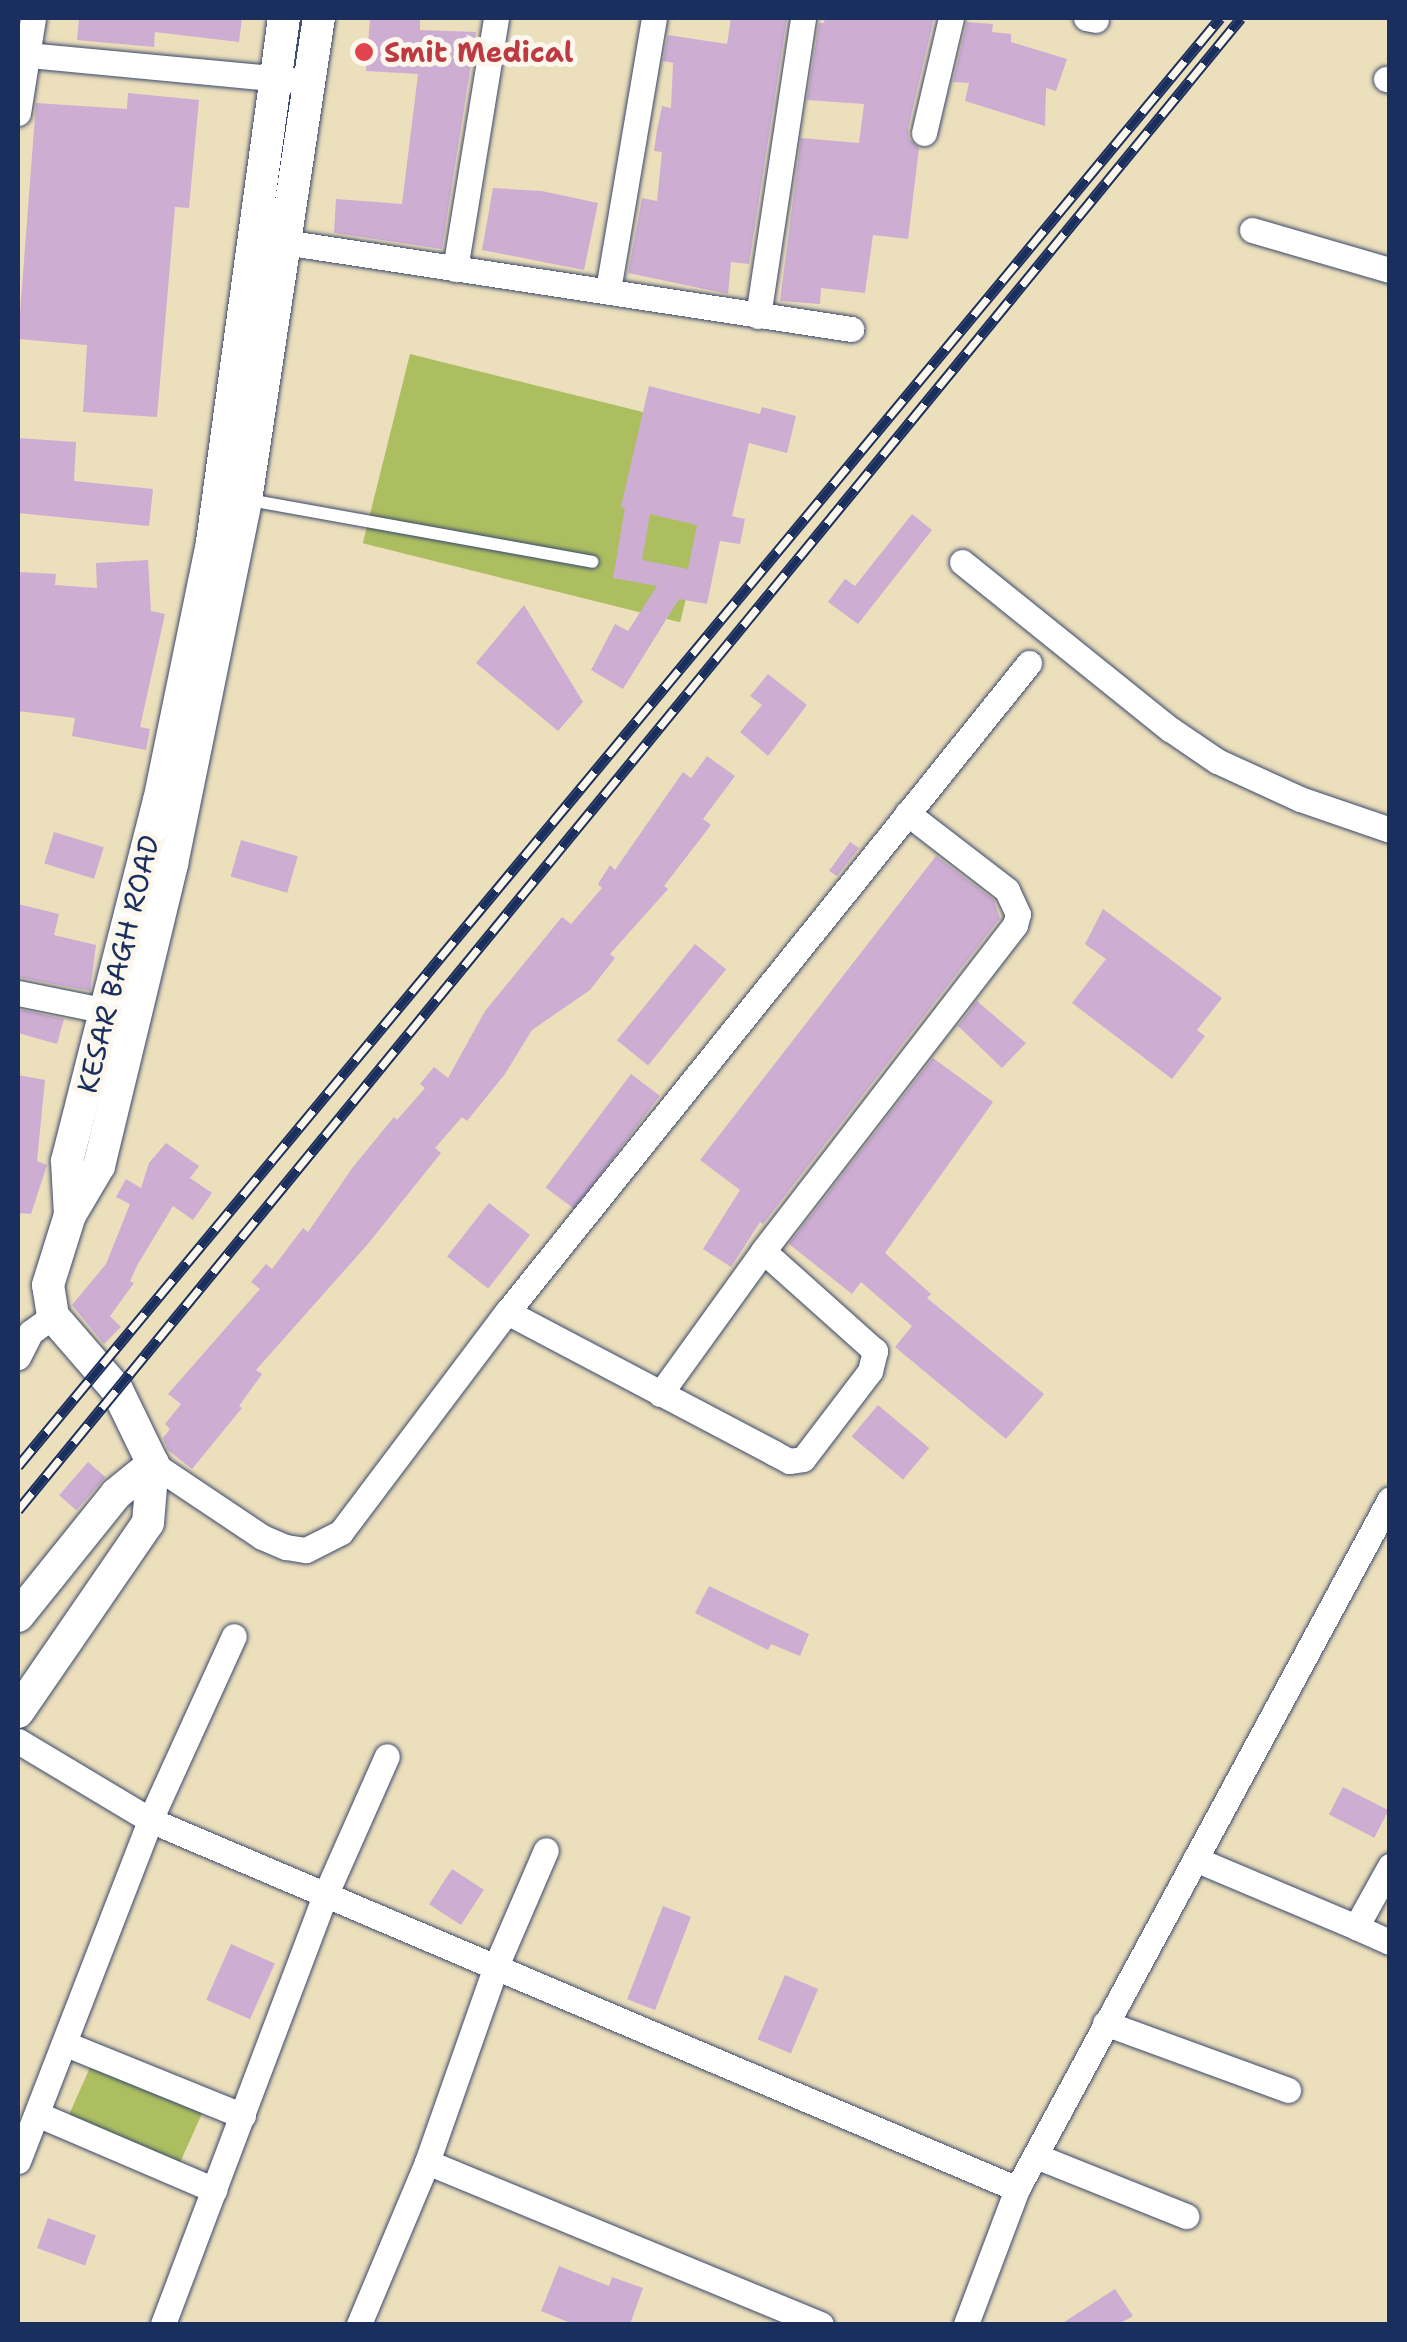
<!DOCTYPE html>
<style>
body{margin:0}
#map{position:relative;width:1407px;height:2342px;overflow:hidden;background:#ecdfbc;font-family:"Shantell Sans",sans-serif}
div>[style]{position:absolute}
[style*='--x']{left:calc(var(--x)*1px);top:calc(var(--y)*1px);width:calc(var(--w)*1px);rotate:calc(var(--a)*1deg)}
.green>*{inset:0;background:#adbe61;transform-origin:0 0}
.building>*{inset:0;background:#ceadd3;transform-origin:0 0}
.roads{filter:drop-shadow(0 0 2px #3a496c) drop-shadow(0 0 2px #3a496c)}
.lane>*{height:12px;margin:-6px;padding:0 6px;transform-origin:6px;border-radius:6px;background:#fff}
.street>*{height:25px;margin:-12.5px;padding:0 12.5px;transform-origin:12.5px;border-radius:12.5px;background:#fff}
.secondary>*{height:32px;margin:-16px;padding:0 16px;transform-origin:16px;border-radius:16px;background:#fff}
.rail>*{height:11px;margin-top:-5.5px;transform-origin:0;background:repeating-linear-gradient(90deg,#fbf7ec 0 22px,#1b2f5e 0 44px);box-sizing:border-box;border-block:2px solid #1b2f5e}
.dots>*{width:28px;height:28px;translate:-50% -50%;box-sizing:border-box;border:5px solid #fbf7ec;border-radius:50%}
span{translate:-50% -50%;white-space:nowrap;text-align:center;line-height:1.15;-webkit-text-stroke:10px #fbf7ec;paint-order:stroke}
.health-label{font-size:28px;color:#be3a42;font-weight:700}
.left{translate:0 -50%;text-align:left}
.street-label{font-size:28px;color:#1b2f5e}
.frame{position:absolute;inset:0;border:20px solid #1b2f5e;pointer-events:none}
</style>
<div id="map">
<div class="green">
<i style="left:410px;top:354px;width:327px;height:195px;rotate:14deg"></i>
<i style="left:92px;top:2063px;width:121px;height:56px;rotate:24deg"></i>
</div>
<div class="building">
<i style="clip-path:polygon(79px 18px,242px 18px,239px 42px,155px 32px,154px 47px,77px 40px)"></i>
<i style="clip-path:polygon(370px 18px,420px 18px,420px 30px,476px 32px,442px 249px,334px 233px,336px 199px,402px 204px,418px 74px,366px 71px)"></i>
<i style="clip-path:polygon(731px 18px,787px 18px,749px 264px,731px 262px,728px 294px,628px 273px,642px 198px,657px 201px,662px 152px,654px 151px,657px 130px,662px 106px,671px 108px,673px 63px,663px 61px,668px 35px,727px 44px)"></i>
<i style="clip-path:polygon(825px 18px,934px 18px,908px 129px,909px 139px,919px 148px,908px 239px,873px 235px,865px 293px,821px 288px,820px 304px,780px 301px,801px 138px,859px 143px,864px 104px,807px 100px,819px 23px,824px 23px)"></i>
<i style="clip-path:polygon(967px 22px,993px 24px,992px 32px,1011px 34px,1011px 42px,1067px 59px,1056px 91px,1046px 88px,1045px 126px,965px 101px,969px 83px,953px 82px)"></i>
<i style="clip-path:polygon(128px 93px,199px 100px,189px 208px,175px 207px,157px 417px,83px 412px,87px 345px,18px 339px,36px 103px,127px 109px)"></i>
<i style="clip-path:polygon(493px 188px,542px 191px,598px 203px,584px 270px,482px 250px)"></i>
<i style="clip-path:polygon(evenodd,649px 386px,760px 414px,762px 407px,796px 416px,787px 453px,749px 443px,732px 516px,745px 519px,740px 544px,720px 541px,707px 604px,679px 599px,623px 689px,591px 670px,615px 624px,628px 631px,657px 586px,613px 578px,625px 508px,621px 507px,649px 386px,650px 514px,697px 525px,688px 569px,642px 560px,650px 514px)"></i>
<i style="clip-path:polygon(18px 438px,76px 442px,74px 481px,153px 489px,149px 526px,18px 513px)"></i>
<i style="clip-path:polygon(912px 514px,932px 530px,858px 624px,828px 602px,845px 579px,855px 586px)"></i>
<i style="clip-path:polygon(148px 560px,151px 611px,165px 614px,140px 727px,150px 729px,146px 750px,72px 736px,75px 718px,18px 711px,18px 572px,56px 574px,55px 585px,97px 588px,96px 563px)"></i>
<i style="clip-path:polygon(524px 605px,583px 702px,558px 731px,476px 663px)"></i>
<i style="clip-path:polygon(768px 674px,807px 705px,768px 756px,740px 732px,762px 705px,750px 696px)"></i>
<i style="clip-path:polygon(707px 756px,735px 776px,703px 819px,711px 825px,664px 886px,668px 889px,610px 954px,615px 958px,590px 990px,532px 1030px,505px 1074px,467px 1121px,462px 1117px,435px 1148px,441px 1153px,367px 1245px,256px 1370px,262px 1374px,239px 1406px,242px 1408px,192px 1469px,168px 1450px,163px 1438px,170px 1429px,165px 1424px,181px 1404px,168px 1394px,260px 1289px,251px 1282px,266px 1264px,272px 1269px,303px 1228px,308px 1232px,353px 1167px,394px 1117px,397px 1120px,425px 1088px,420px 1084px,434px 1067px,448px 1078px,485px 1011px,562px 917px,571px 924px,602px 888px,598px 884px,610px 865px,615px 870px,683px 772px,691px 778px)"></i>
<i style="left:54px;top:832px;width:52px;height:33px;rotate:17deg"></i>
<i style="left:241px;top:840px;width:59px;height:38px;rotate:16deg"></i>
<i style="clip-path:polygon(850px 842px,859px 848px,837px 876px,829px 871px)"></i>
<i style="clip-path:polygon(936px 856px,994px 900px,1000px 918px,763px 1224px,760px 1222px,731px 1267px,703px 1249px,740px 1190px,700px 1160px)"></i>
<i style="clip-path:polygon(18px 904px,59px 914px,54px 935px,96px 945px,90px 991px,18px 977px)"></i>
<i style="clip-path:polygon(1103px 909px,1222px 998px,1197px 1030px,1205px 1036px,1172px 1079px,1072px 1003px,1106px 959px,1085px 944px)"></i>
<i style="left:695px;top:944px;width:40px;height:124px;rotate:39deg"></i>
<i style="clip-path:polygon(977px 1001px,1026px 1043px,1002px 1068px,958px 1026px)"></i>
<i style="clip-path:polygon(18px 1009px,64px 1019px,57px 1044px,18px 1033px)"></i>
<i style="clip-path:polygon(933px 1058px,993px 1102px,885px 1253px,931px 1294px,927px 1298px,1044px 1394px,1006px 1439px,895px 1347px,912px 1326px,861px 1282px,852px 1294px,789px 1244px)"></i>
<i style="left:631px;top:1074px;width:36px;height:142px;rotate:37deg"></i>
<i style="clip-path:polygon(18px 1075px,45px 1080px,37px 1161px,47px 1165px,31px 1214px,18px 1213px)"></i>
<i style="clip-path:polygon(166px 1143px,199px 1166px,190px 1178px,212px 1193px,193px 1220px,173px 1206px,138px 1264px,130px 1281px,134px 1283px,110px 1316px,121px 1327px,104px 1344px,72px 1305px,106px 1264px,130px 1204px,116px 1197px,126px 1179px,141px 1188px,149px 1163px)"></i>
<i style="left:489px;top:1203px;width:52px;height:68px;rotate:38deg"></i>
<i style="left:878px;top:1405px;width:67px;height:41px;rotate:40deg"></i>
<i style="left:88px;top:1462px;width:23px;height:44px;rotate:41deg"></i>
<i style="clip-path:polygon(709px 1586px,809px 1634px,800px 1656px,771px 1644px,768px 1650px,695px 1613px)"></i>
<i style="left:1343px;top:1787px;width:51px;height:31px;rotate:27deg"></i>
<i style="left:452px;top:1869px;width:38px;height:42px;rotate:33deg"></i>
<i style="left:663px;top:1906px;width:30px;height:100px;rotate:21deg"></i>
<i style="left:231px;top:1944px;width:48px;height:61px;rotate:24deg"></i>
<i style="left:785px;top:1975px;width:36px;height:70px;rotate:23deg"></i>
<i style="left:48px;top:2218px;width:51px;height:32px;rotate:20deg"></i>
<i style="clip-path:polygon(559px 2266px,609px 2286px,612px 2277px,643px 2288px,630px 2324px,573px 2324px,541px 2311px)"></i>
<i style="clip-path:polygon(1115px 2289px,1133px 2316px,1119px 2324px,1061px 2324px)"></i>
</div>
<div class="roads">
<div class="lane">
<i style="--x:249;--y:500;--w:349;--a:10.2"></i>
</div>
<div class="street">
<i style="--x:1086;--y:18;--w:10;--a:11"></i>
<i style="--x:18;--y:54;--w:274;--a:5.4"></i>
<i style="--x:1386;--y:79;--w:4;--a:14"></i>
<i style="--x:18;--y:113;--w:96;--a:-81"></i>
<i style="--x:924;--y:133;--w:118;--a:-76.8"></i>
<i style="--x:1252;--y:230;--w:144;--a:16.2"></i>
<i style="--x:284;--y:242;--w:574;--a:8.72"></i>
<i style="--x:455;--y:269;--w:254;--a:-80.7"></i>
<i style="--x:608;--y:290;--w:276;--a:-80.4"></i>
<i style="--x:758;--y:316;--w:301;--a:-81.4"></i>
<i style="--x:962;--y:562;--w:267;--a:38.8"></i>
<i style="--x:1170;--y:729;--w:57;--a:34.2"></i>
<i style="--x:1217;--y:761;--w:91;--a:24.6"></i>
<i style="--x:1300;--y:799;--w:95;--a:19"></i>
<i style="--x:18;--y:993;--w:91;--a:11.4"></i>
<i style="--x:507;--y:1312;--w:302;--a:27.8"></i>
<i style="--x:774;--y:1453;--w:17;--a:28"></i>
<i style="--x:789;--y:1461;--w:14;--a:-8"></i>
<i style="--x:803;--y:1459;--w:111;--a:-52.7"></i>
<i style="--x:870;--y:1371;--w:21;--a:-76"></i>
<i style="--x:875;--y:1351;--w:150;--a:-138.2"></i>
<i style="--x:18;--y:1357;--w:28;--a:-63"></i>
<i style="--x:31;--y:1332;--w:27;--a:-36"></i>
<i style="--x:660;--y:1394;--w:176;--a:-54.2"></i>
<i style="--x:763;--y:1251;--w:412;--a:-52.3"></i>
<i style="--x:1015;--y:925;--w:11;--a:-75"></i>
<i style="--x:1018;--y:914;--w:26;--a:-115"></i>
<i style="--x:1007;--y:890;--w:126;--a:-142.4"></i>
<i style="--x:153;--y:1464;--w:131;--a:33.8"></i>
<i style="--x:262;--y:1537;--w:26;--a:23"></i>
<i style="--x:286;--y:1547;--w:20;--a:9"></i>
<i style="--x:306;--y:1550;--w:39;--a:-27"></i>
<i style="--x:341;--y:1532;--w:276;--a:-53"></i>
<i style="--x:507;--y:1312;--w:833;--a:-51.19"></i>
<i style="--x:18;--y:1741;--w:154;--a:30.9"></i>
<i style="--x:150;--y:1820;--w:942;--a:23.05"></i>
<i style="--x:1195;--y:1859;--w:175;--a:22.9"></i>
<i style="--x:1356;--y:1927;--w:70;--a:-60.9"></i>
<i style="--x:1356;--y:1927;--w:37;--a:24"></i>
<i style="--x:1105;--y:2023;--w:195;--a:20.1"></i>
<i style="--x:66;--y:2044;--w:191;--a:22.1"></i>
<i style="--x:37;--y:2114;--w:193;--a:23.2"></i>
<i style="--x:1036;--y:2156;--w:162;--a:21.8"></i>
<i style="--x:18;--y:2161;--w:366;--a:-68.8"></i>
<i style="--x:150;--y:1820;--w:202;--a:-65.5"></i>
<i style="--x:427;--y:2162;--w:426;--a:22.4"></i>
<i style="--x:163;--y:2324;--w:455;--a:-69.3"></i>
<i style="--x:324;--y:1898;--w:155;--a:-66.1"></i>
<i style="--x:359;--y:2324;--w:176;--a:-67.2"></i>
<i style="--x:427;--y:2162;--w:208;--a:-70.6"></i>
<i style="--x:496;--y:1966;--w:126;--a:-66.7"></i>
<i style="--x:966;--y:2324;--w:144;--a:-69.3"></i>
<i style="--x:1017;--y:2189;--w:784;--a:-61.61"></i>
</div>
<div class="secondary">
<i style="--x:70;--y:1215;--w:57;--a:-59.4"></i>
<i style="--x:99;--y:1166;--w:311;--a:-76.4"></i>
<i style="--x:172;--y:864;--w:371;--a:-78.5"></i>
<i style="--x:246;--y:500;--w:487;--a:-81.4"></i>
<i style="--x:18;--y:1616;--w:156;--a:-51.2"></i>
<i style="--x:116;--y:1494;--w:48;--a:-39"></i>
<i style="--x:18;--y:1712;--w:229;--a:-55.5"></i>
<i style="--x:148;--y:1523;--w:59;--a:-85.2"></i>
<i style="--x:153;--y:1464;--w:82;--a:-115.9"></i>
<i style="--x:117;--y:1390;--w:98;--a:-130.9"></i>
<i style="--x:53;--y:1316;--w:31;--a:-99"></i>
<i style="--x:48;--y:1285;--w:73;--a:-72.6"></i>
<i style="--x:70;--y:1215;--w:54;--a:-93.2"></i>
<i style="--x:67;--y:1161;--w:372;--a:-75.7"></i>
<i style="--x:159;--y:801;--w:264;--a:-78.4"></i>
<i style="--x:212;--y:542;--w:529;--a:-82.18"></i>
</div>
</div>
<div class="rail">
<i style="--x:18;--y:1466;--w:1882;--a:-50.3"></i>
<i style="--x:18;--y:1510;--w:1929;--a:-50.66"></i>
</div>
<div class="dots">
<i style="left:364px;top:52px;background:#e0444e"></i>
</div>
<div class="health-label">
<span class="left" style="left:384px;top:52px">Smit Medical</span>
</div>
<div class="street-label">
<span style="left:118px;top:964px;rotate:-76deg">KESAR BAGH ROAD</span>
</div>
<div class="frame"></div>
</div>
